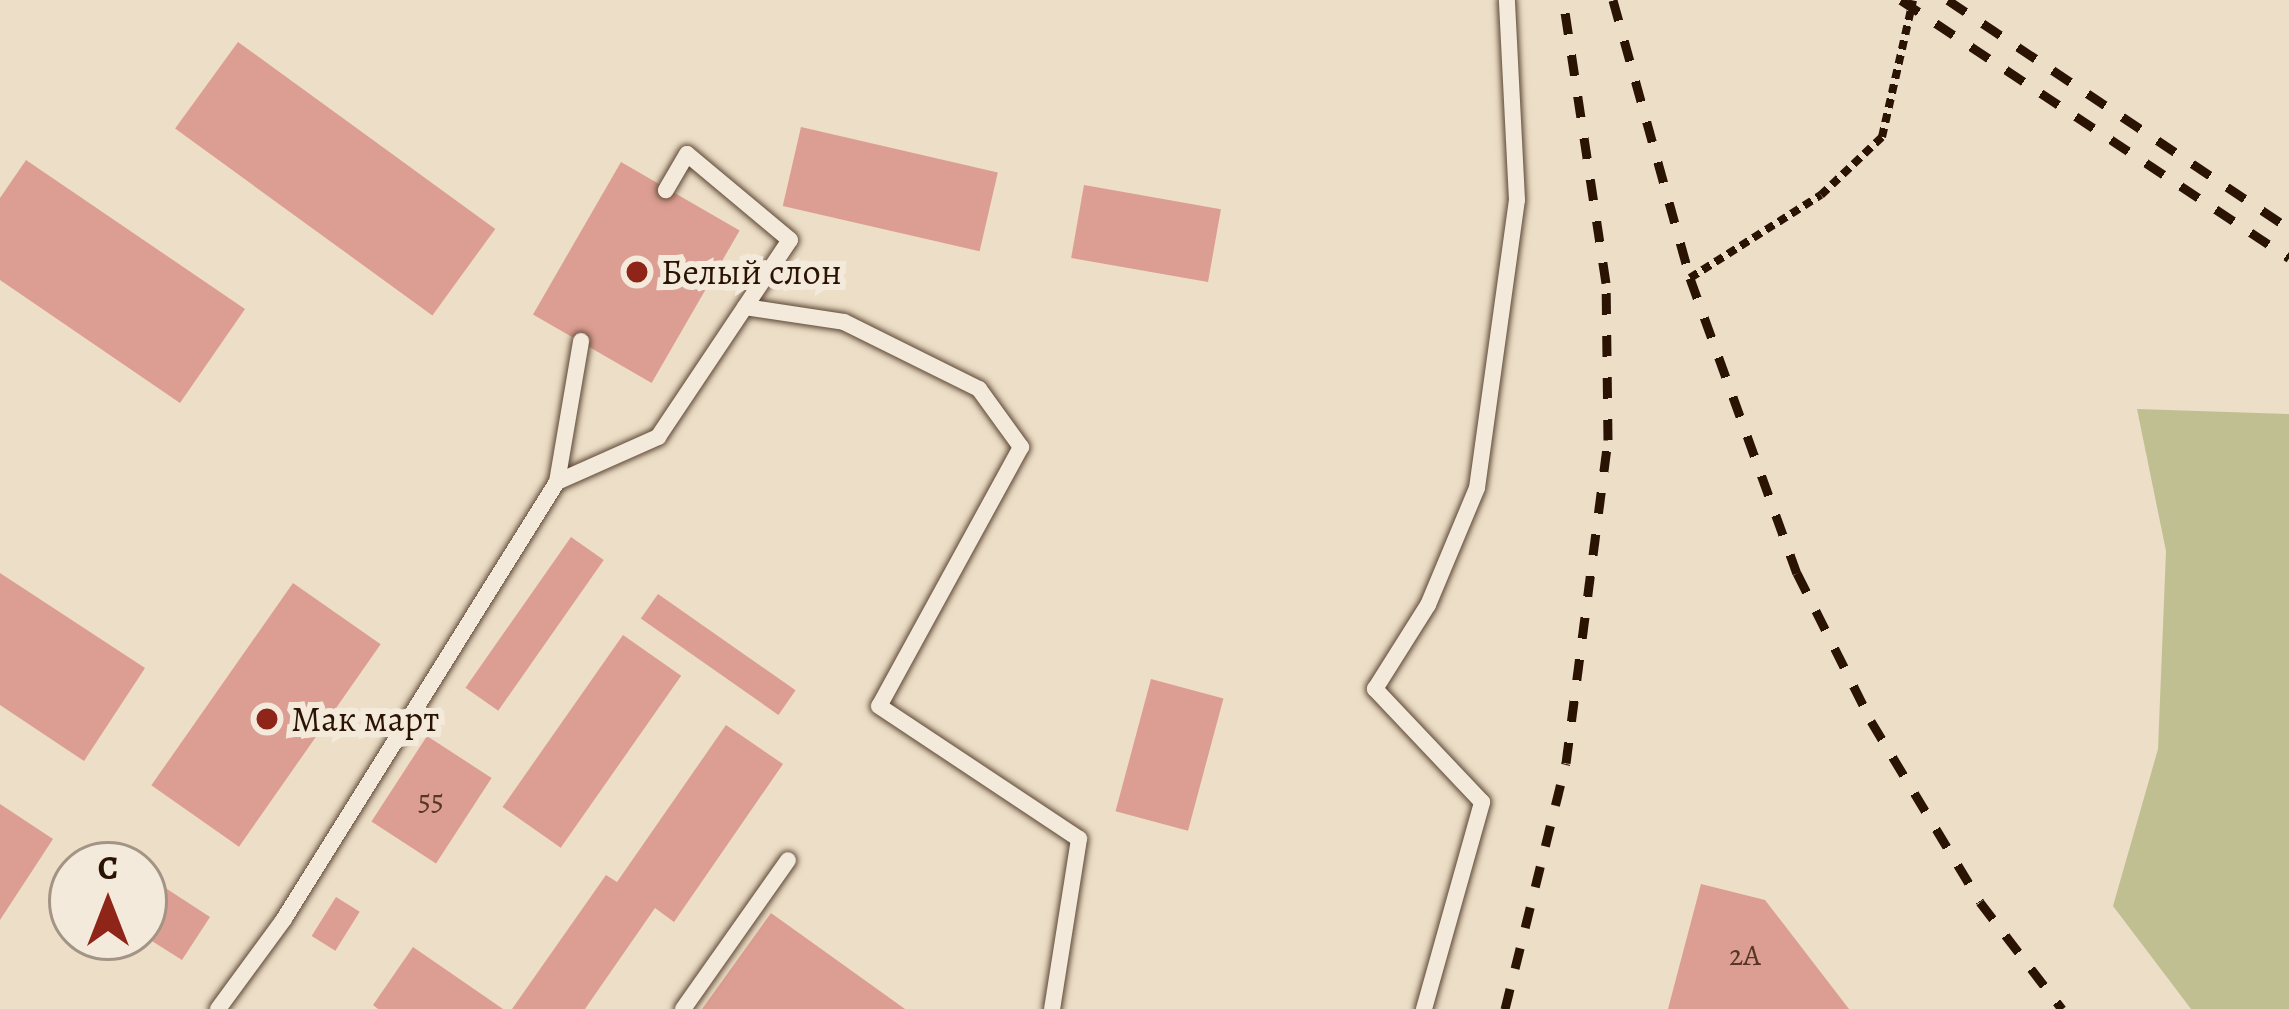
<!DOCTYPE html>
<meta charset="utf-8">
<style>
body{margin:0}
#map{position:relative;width:2289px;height:1009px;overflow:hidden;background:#eddec7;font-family:Alegreya,serif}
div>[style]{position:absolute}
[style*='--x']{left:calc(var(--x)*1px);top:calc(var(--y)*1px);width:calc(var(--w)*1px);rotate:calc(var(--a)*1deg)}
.green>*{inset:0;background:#c0bf91}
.building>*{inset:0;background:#dc9e92;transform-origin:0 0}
.path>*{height:8px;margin-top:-4px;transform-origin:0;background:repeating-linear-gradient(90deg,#2a1303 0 9px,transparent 0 15px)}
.roads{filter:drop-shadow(0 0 3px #5b4634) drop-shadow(0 0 3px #5b4634)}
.service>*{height:16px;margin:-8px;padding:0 8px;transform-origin:8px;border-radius:8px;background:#f3eadb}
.rail>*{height:9px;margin-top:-4.5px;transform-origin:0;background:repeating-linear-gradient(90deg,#2a1303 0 21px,transparent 0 42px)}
.dots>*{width:33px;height:33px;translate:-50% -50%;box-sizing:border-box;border:6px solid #f3eadb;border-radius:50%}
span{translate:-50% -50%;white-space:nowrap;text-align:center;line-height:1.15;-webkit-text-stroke:12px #f3eadb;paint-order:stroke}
.number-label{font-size:30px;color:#563627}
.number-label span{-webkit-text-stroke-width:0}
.poi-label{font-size:36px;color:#2a1303}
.left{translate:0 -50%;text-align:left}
.north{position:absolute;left:48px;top:841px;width:120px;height:120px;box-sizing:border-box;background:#f3eadb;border:3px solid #a39485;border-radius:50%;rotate:0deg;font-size:33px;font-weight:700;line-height:48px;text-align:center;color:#2a1303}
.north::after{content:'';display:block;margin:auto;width:42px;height:54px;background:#8f2418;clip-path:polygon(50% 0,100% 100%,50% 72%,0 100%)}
</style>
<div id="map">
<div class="green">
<i style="clip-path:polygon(2137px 409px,2289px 414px,2289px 1009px,2191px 1009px,2113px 906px,2158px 749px,2166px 551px)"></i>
</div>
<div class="building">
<i style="left:238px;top:42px;width:318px;height:107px;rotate:36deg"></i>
<i style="left:801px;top:127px;width:202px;height:81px;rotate:13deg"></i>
<i style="clip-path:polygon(26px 160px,245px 309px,180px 403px,0 280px,0 198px)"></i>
<i style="left:621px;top:162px;width:137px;height:176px;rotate:30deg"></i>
<i style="left:1084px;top:185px;width:139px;height:74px;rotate:10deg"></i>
<i style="left:571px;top:537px;width:40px;height:184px;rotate:35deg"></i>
<i style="clip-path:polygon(0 573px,145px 668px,84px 761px,0 705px)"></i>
<i style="left:293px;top:583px;width:107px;height:247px;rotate:35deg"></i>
<i style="left:658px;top:594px;width:168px;height:30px;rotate:35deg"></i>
<i style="left:623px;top:635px;width:71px;height:210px;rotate:35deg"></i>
<i style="left:1151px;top:679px;width:75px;height:137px;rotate:15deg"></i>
<i style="clip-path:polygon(726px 725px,783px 764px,674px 922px,655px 908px,585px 1009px,512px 1009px,606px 875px,617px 882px)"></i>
<i style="left:427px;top:736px;width:77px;height:102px;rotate:33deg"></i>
<i style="clip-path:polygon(0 804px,53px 839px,0 920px)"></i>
<i style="clip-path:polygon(144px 874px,210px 917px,182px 960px,144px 936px)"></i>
<i style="clip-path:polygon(1701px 884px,1765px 900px,1849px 1009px,1668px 1009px)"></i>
<i style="left:336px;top:897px;width:28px;height:46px;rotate:32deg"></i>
<i style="clip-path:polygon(771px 913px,905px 1009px,702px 1009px)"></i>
<i style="clip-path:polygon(413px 947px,503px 1009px,378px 1009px,373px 1005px)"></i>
</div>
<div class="path">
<i style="--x:1690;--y:278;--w:155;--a:-32.4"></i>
<i style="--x:1821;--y:195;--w:84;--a:-43.6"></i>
<i style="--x:1882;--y:137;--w:140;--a:-77.2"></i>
</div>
<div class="roads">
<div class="service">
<i style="--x:745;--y:307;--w:100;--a:8.6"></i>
<i style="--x:844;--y:322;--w:151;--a:26.4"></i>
<i style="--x:979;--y:389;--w:72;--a:54.1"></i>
<i style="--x:1021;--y:447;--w:295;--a:118.7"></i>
<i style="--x:879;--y:706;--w:240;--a:33.6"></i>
<i style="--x:1079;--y:839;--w:172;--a:99"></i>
<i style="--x:557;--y:482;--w:111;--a:-24"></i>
<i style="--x:658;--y:437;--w:237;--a:-56.2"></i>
<i style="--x:790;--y:240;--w:134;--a:-140.1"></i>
<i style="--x:687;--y:154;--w:42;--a:120.3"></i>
<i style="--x:218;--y:1009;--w:112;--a:-53.7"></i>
<i style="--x:284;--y:919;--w:515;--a:-58.01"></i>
<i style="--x:557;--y:482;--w:143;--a:-80.3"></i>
<i style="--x:683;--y:1009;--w:182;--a:-54.8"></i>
<i style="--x:1424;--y:1009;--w:215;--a:-74.3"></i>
<i style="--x:1482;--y:802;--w:156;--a:-133.4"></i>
<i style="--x:1375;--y:689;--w:99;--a:-57.8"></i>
<i style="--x:1428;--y:605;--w:127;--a:-67.3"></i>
<i style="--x:1477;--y:488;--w:291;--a:-82.1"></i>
<i style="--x:1517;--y:200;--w:200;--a:-92.9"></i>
</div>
</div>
<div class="rail">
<i style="--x:1613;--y:0;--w:288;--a:74.5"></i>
<i style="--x:1690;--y:278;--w:314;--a:70.1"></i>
<i style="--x:1797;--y:573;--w:165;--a:63.4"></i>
<i style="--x:1871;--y:721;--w:211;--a:58.9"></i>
<i style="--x:1980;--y:902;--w:135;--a:52.5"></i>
<i style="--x:1901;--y:0;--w:466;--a:33.6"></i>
<i style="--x:1948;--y:0;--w:410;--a:33.8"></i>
<i style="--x:1505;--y:1009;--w:253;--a:-76.1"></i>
<i style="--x:1566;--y:763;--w:326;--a:-82.6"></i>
<i style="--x:1608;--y:440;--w:157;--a:-90.7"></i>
<i style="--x:1606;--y:283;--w:286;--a:-98.6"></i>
</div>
<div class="dots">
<i style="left:637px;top:272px;background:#8f2418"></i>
<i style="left:267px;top:719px;background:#8f2418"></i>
</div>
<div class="number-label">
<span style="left:431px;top:800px">55</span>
<span style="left:1745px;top:955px">2А</span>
</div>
<div class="poi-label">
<span class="left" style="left:661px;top:272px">Белый слон</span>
<span class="left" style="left:291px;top:719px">Мак март</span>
</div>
<div class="north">С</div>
</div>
